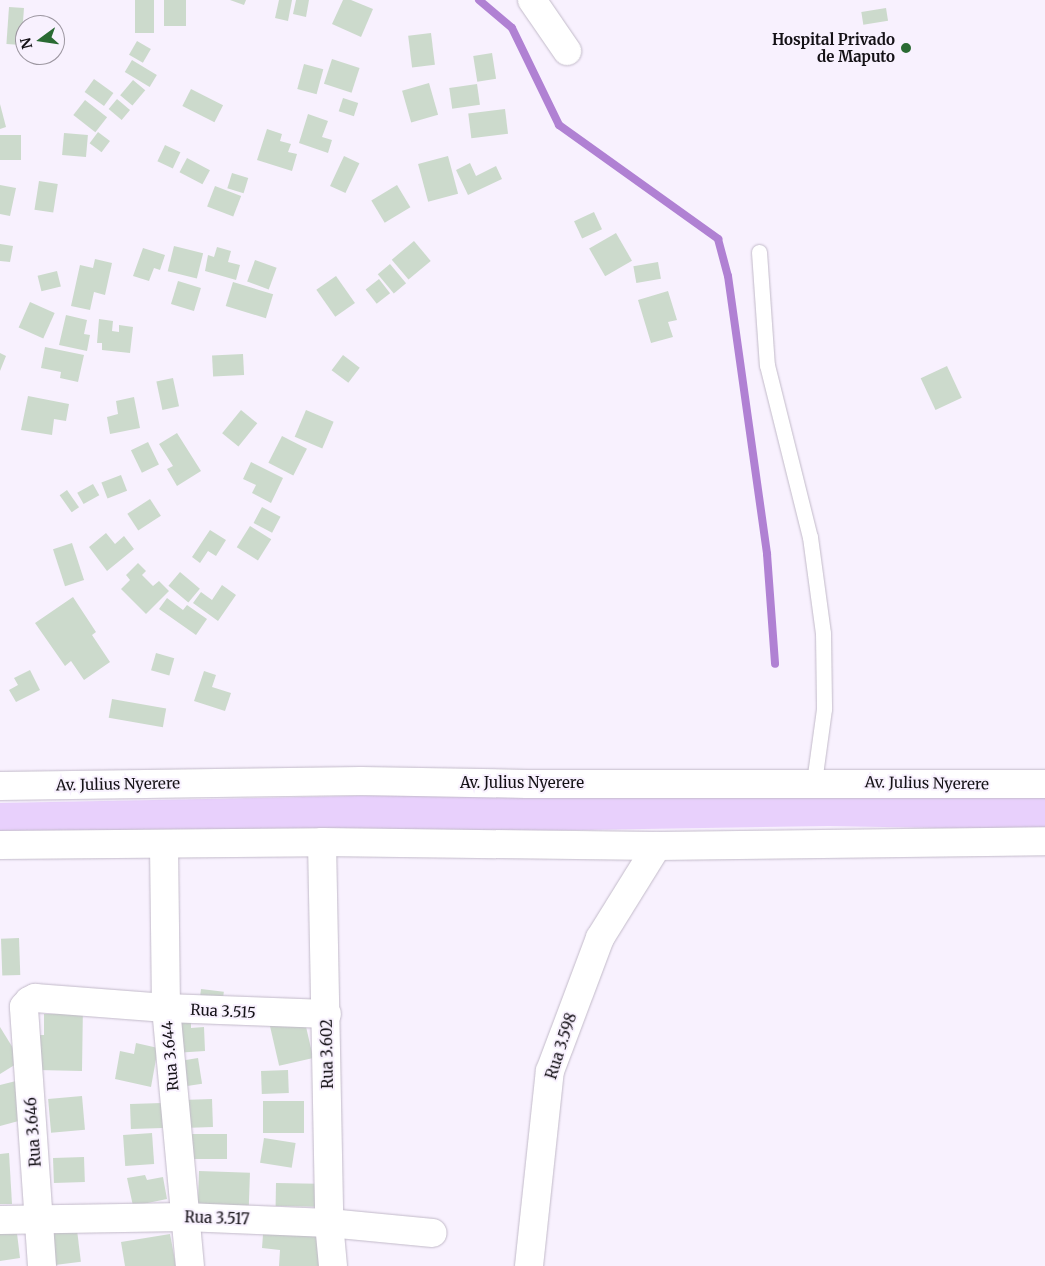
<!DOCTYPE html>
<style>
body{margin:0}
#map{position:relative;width:1045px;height:1266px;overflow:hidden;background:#f8f1fe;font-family:Merriweather,serif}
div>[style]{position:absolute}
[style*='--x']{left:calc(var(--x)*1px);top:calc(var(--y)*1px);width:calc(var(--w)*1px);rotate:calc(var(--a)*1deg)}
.green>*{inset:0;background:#e8d0fc}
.stream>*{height:8px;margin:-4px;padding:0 4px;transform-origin:4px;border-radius:4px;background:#b081d3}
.building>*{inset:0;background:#ccdacc;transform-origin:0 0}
.roads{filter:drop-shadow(0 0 1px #c2bac9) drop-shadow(0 0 1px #c2bac9)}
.lane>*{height:15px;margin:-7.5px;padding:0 7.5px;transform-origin:7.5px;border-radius:7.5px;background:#fff}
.street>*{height:28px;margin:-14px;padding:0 14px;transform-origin:14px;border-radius:14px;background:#fff}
.secondary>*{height:28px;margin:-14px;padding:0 14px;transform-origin:14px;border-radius:14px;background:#fff}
.dots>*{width:14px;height:14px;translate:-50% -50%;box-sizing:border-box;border:2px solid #f8f1fe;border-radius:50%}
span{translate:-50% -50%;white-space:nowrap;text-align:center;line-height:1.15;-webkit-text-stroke:4px #f8f1fe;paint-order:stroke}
.poi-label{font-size:15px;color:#141116;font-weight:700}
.right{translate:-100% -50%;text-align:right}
.street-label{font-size:15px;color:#141116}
.north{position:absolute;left:15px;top:15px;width:50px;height:50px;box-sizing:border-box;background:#f8f1fe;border:1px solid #9d97a1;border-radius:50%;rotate:256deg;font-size:14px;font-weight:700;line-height:20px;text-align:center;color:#141116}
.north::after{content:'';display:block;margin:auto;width:18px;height:22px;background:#2a6a33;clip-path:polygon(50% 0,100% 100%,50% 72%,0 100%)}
</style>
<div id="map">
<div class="green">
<i style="clip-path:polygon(400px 795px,1045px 796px,1045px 830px,829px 826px,210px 836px,0 834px,0 803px)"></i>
</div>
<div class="stream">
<i style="--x:479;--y:0;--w:43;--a:40.3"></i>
<i style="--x:512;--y:28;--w:108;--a:64.1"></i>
<i style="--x:559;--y:125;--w:196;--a:35.6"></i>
<i style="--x:718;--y:239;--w:38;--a:75"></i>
<i style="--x:728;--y:276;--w:281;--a:82"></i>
<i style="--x:767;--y:554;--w:110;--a:85.8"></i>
</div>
<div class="building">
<i style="left:135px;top:0;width:19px;height:33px"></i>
<i style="left:164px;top:0;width:22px;height:26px"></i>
<i style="clip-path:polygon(230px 0,246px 0,244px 5px)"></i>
<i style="clip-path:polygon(279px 0,292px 0,288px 21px,275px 18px)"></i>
<i style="clip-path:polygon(296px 0,309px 0,306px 17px,293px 14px)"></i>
<i style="clip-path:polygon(343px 0,351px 0,373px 9px,361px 37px,332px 24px)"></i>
<i style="left:9px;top:7px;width:15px;height:37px;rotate:4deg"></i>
<i style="left:886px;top:8px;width:13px;height:25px;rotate:81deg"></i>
<i style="left:431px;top:33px;width:32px;height:23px;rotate:83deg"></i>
<i style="left:137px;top:41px;width:16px;height:16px;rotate:30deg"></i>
<i style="left:492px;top:53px;width:26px;height:19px;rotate:81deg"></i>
<i style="left:332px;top:59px;width:29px;height:26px;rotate:18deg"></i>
<i style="left:132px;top:60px;width:29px;height:14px;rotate:31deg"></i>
<i style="left:304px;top:64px;width:20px;height:26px;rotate:15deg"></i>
<i style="left:94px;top:79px;width:24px;height:16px;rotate:36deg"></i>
<i style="left:133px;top:80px;width:16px;height:20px;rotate:40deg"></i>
<i style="left:429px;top:83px;width:33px;height:28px;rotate:74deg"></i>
<i style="left:477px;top:84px;width:21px;height:28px;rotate:82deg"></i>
<i style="left:191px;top:89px;width:36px;height:19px;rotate:27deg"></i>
<i style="left:343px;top:98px;width:16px;height:14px;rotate:18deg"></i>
<i style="left:117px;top:99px;width:17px;height:13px;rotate:40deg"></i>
<i style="left:85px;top:100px;width:28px;height:19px;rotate:38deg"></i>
<i style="clip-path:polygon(0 104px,6px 127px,0 129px)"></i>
<i style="left:505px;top:109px;width:25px;height:37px;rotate:83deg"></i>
<i style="clip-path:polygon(308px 114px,328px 121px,322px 137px,332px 140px,328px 153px,299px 143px)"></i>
<i style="clip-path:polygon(267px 129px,282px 134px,280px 141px,291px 144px,288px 152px,297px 154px,292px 171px,257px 160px)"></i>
<i style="left:98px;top:132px;width:15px;height:14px;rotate:37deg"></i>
<i style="left:64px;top:133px;width:24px;height:22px;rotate:5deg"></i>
<i style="left:0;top:135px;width:21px;height:25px"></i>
<i style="left:165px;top:145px;width:17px;height:18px;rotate:25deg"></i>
<i style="left:344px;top:156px;width:17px;height:33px;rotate:25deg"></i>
<i style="left:448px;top:156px;width:39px;height:31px;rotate:75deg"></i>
<i style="left:187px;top:158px;width:26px;height:16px;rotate:28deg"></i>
<i style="clip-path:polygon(470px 163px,476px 176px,496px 166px,502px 179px,468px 195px,456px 170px)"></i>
<i style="left:232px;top:173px;width:17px;height:16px;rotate:17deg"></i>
<i style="left:39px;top:181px;width:19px;height:29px;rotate:9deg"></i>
<i style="clip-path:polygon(0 185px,16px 188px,10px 216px,0 214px)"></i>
<i style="left:397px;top:185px;width:26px;height:30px;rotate:59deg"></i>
<i style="left:215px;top:186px;width:28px;height:22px;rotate:21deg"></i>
<i style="left:594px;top:212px;width:19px;height:22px;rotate:65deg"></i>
<i style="left:616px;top:233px;width:32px;height:31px;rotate:60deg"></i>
<i style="left:414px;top:241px;width:26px;height:29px;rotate:50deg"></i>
<i style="clip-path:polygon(0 244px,13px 246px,10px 262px,0 261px)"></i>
<i style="left:174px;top:246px;width:30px;height:26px;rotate:14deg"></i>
<i style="clip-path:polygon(217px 247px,231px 251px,228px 262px,240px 265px,236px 280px,205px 271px,208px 255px,214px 257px)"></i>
<i style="clip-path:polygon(143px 248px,165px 255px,160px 270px,154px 268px,149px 281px,133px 276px)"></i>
<i style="clip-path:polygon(95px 259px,112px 263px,105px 295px,94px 292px,90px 310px,71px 306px,80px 265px,93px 268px)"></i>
<i style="left:255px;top:260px;width:23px;height:23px;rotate:20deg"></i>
<i style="left:658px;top:262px;width:17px;height:25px;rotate:80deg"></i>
<i style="left:390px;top:264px;width:25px;height:16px;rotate:50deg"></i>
<i style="left:57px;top:271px;width:16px;height:20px;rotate:76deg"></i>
<i style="left:336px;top:276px;width:33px;height:24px;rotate:55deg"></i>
<i style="left:379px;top:279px;width:18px;height:17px;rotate:52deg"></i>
<i style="left:178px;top:281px;width:24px;height:24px;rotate:17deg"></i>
<i style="left:233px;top:282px;width:42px;height:25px;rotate:17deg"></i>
<i style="clip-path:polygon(668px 291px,677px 320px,668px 322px,673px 337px,651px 343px,638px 300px)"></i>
<i style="left:30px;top:302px;width:27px;height:28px;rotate:24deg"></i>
<i style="clip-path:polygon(66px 315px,87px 320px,84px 334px,90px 335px,87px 351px,59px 345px)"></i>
<i style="clip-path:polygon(99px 319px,113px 321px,112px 331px,119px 332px,119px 325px,133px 327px,130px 353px,102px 350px,102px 343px,97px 343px)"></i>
<i style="clip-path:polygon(45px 347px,84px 355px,78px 382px,60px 378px,61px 372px,41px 368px)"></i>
<i style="clip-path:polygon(0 353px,6px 356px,0 371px)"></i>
<i style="left:243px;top:354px;width:21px;height:31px;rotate:87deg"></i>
<i style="left:343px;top:355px;width:21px;height:19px;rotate:37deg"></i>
<i style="left:947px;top:366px;width:35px;height:29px;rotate:65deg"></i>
<i style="left:173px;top:378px;width:29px;height:17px;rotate:78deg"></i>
<i style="clip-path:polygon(28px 396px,69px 404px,66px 421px,54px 419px,52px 435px,21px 430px)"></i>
<i style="clip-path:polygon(134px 397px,140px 428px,110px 434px,107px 417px,118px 414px,116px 401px)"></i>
<i style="left:241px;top:410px;width:21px;height:30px;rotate:39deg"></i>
<i style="left:306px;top:410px;width:30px;height:29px;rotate:23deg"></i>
<i style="clip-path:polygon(177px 433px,201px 471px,177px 486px,167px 469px,173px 466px,159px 444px)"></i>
<i style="left:282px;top:436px;width:28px;height:30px;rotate:27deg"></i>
<i style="left:148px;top:442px;width:25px;height:19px;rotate:64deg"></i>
<i style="clip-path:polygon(251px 462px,283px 478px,271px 503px,252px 493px,256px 485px,243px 479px)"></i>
<i style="left:121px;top:475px;width:17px;height:21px;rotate:69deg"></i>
<i style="left:93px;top:484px;width:13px;height:18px;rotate:61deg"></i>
<i style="left:67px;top:490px;width:21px;height:9px;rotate:55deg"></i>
<i style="left:150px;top:499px;width:20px;height:27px;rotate:57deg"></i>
<i style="left:262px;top:507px;width:21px;height:18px;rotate:28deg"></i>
<i style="left:250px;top:526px;width:25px;height:25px;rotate:32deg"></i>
<i style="clip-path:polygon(210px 530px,226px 540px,216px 556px,208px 551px,200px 563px,192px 557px)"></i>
<i style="clip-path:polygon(106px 533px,115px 544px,124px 536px,134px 549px,107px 571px,89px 547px)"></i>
<i style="left:72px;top:543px;width:39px;height:20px;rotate:72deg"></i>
<i style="clip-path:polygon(138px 563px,146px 571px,142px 575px,153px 586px,159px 581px,169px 591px,146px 614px,121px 589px,130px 580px,126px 575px)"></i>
<i style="left:180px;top:572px;width:26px;height:18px;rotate:40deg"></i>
<i style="clip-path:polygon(222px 585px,236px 595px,218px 621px,193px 603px,201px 592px,212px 600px)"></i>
<i style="clip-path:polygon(73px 597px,96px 632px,92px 635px,110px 662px,84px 680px,71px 661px,65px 666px,35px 623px)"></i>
<i style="clip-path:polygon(167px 598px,183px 610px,187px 605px,207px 619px,196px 635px,159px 609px)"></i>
<i style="left:156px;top:653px;width:19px;height:18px;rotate:16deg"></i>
<i style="clip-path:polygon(30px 670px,40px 690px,16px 702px,9px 690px,18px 685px,14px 678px)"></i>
<i style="clip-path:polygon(204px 671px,216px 675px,212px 687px,231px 693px,225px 711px,194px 701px)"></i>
<i style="left:112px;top:699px;width:55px;height:19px;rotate:10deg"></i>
<i style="left:19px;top:938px;width:37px;height:18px;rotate:88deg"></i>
<i style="left:201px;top:989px;width:23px;height:15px;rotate:7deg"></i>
<i style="clip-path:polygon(63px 1003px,83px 1004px,82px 1071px,38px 1070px,38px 1035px,44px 1035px,44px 1014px,63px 1014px)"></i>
<i style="clip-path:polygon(191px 1013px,191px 1028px,204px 1027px,205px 1051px,174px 1053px,172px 1014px)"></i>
<i style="left:304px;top:1018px;width:41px;height:35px;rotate:77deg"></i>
<i style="clip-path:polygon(0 1027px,21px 1061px,0 1074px)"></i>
<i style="clip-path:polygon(136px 1043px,158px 1048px,151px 1087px,115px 1079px,120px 1051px,134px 1054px)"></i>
<i style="left:198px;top:1058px;width:26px;height:20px;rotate:81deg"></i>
<i style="left:288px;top:1070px;width:23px;height:27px;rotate:88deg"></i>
<i style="clip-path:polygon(16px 1081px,26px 1119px,0 1126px,0 1085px)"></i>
<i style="left:82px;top:1096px;width:34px;height:34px;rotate:85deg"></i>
<i style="left:212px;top:1099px;width:28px;height:30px;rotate:88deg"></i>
<i style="left:263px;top:1101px;width:41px;height:32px"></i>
<i style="left:162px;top:1103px;width:25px;height:32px;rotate:88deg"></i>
<i style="left:152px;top:1133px;width:31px;height:29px;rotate:86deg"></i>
<i style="left:227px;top:1134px;width:25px;height:38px;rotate:90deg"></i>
<i style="left:264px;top:1138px;width:32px;height:25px;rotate:9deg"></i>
<i style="clip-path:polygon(9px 1153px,12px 1204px,0 1204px,0 1154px)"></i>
<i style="left:84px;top:1157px;width:25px;height:31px;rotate:88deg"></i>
<i style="left:199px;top:1171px;width:51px;height:33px;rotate:2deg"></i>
<i style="clip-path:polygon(145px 1175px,147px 1180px,163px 1177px,167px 1199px,133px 1206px,127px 1178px)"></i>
<i style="left:276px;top:1183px;width:41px;height:23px;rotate:1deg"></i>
<i style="clip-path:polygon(264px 1221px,322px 1225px,319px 1266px,279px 1266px,280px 1250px,262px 1248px)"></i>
<i style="clip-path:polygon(16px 1225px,20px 1258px,0 1261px,0 1227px)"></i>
<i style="left:77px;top:1230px;width:32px;height:32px;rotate:83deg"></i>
<i style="clip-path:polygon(170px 1234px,176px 1266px,125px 1266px,121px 1242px)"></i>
</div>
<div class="roads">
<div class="lane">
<i style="--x:759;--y:252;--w:113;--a:86"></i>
<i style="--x:767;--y:365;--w:177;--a:76"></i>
<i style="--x:810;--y:537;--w:97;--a:82.3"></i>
<i style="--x:823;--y:633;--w:76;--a:89.2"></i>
<i style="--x:824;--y:709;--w:74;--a:97.8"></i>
</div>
<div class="street">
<i style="--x:532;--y:0;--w:62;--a:55.5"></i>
<i style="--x:322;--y:842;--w:381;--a:88.9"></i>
<i style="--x:329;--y:1223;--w:43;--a:84.7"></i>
<i style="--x:164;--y:845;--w:163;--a:89.3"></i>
<i style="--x:166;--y:1008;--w:259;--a:84.7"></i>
<i style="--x:0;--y:1220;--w:185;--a:-0.9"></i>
<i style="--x:185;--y:1217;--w:144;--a:2.4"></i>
<i style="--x:329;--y:1223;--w:104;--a:5.5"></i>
<i style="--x:42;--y:1266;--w:260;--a:-94"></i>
<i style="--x:24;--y:1007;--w:8;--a:-50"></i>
<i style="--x:29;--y:1001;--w:7;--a:-27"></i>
<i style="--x:35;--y:998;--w:131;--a:4.4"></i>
<i style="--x:166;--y:1008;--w:161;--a:2.1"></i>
<i style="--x:529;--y:1266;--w:196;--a:-83.9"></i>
<i style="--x:550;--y:1071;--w:142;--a:-69.4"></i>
<i style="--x:600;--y:938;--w:108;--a:-58.2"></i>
</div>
<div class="secondary">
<i style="--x:0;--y:786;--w:361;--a:-0.8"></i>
<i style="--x:361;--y:781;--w:166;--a:1"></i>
<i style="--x:527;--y:784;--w:518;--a:0"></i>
<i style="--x:0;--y:845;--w:322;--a:-0.5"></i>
<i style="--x:322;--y:842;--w:335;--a:0.7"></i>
<i style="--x:657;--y:846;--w:388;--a:-0.7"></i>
</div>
</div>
<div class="dots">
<i style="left:906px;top:48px;background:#2a6a33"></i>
</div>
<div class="poi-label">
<span class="right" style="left:895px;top:48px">Hospital Privado<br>de Maputo</span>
</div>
<div class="street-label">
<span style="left:522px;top:783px">Av. Julius Nyerere</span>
<span style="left:927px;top:783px;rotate:1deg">Av. Julius Nyerere</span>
<span style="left:118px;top:784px;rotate:-1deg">Av. Julius Nyerere</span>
<span style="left:223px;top:1011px;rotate:3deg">Rua 3.515</span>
<span style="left:561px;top:1046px;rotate:-72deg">Rua 3.598</span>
<span style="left:327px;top:1054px;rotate:-91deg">Rua 3.602</span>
<span style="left:170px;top:1056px;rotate:-95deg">Rua 3.644</span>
<span style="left:33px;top:1132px;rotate:-94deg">Rua 3.646</span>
<span style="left:217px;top:1218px;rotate:2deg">Rua 3.517</span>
</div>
<div class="north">N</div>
</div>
